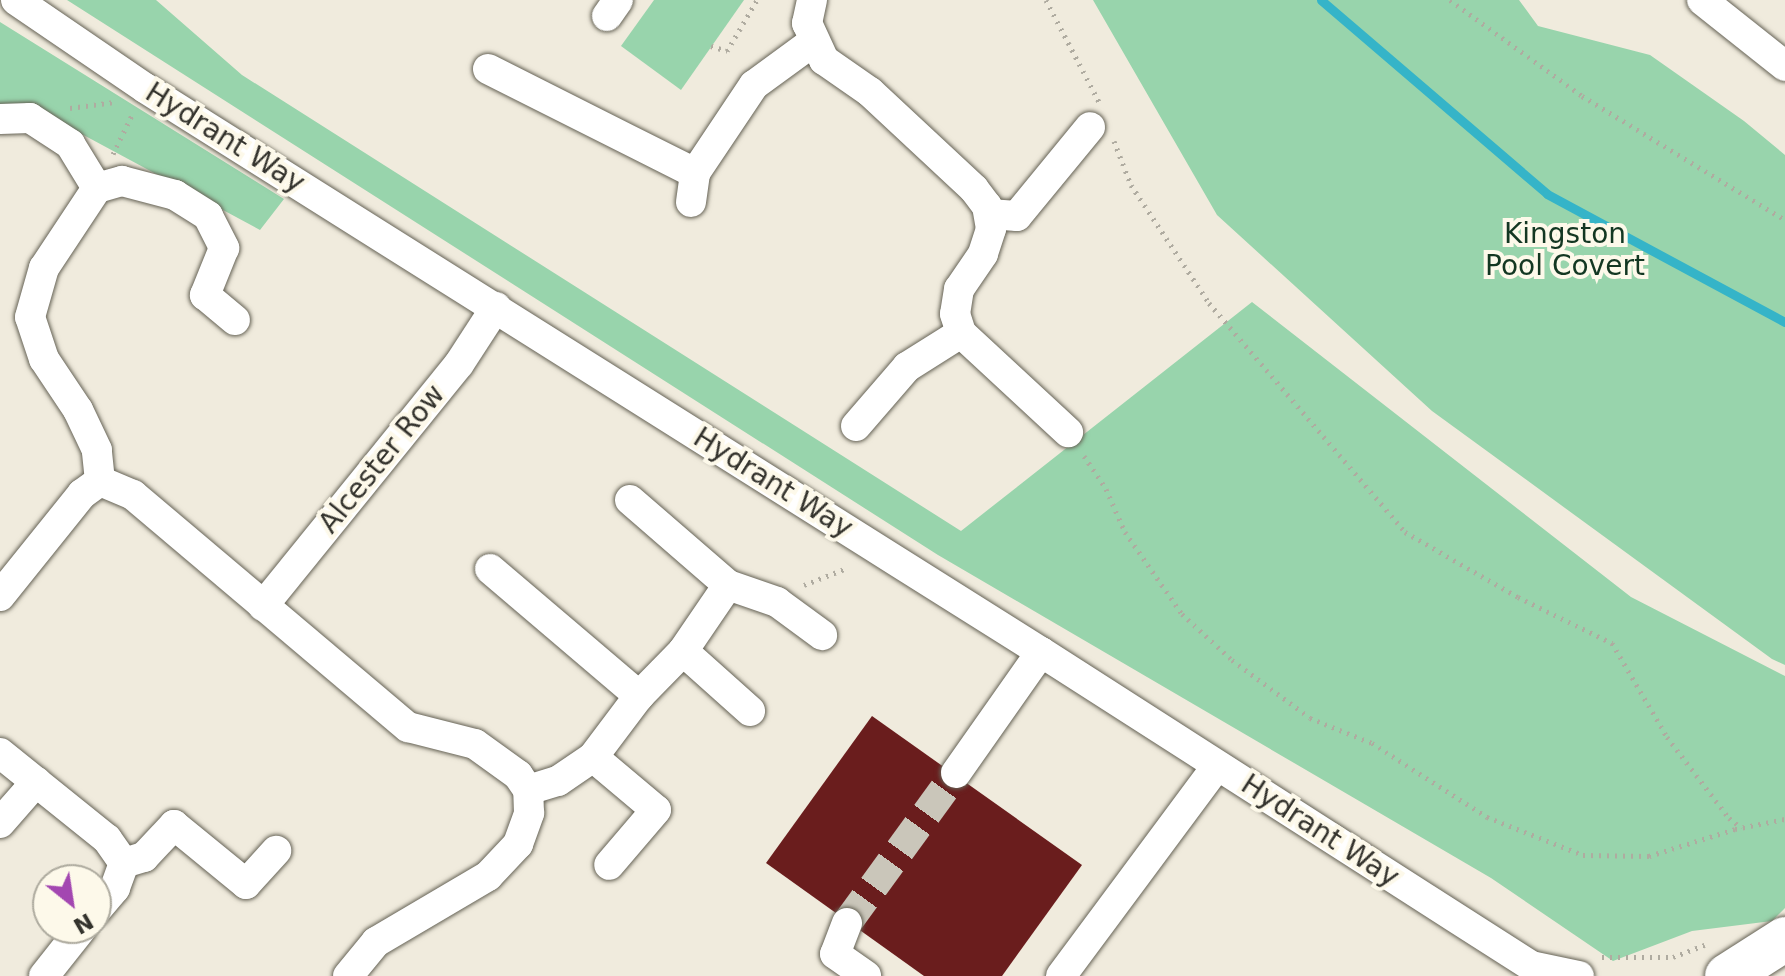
<!DOCTYPE html>
<style>
body{margin:0}
#map{position:relative;width:1785px;height:976px;overflow:hidden;background:#f0ebdd;font-family:"DejaVu Sans",sans-serif}
div>[style]{position:absolute}
[style*='--x']{left:calc(var(--x)*1px);top:calc(var(--y)*1px);width:calc(var(--w)*1px);rotate:calc(var(--a)*1deg)}
.green>*{inset:0;background:#98d4ac}
.stream>*{height:9px;margin:-4.5px;padding:0 4.5px;transform-origin:4.5px;border-radius:4.5px;background:#35b4c8}
.building>*{inset:0;background:#6a1d1d}
.minor-tunnel>*{height:30px;margin-top:-15px;transform-origin:0;background:repeating-linear-gradient(90deg,#cac6ba 0 30px,transparent 0 45px)}
.path>*{height:5px;margin-top:-2.5px;transform-origin:0;background:repeating-linear-gradient(90deg,#afaba0 0 2px,transparent 0 8px)}
.roads{filter:drop-shadow(0 0 2px #656255) drop-shadow(0 0 2px #656255)}
.minor>*{height:30px;margin:-15px;padding:0 15px;transform-origin:15px;border-radius:15px;background:#fff}
.highway>*{height:44px;margin:-22px;padding:0 22px;transform-origin:22px;border-radius:22px;background:#fff}
span{translate:-50% -50%;white-space:nowrap;text-align:center;line-height:1.15;-webkit-text-stroke:8px #fdf9ea;paint-order:stroke}
.street-label{font-size:28px;color:#34332d}
.park-label{font-size:28px;color:#133722}
.north{position:absolute;left:32px;top:864px;width:80px;height:80px;box-sizing:border-box;background:#fdf9ea;border:2px solid #adaa9e;border-radius:50%;rotate:150deg;font-size:22px;font-weight:700;line-height:32px;text-align:center;color:#34332d}
.north::after{content:'';display:block;margin:auto;width:28px;height:36px;background:#a347b1;clip-path:polygon(50% 0,100% 100%,50% 72%,0 100%)}
</style>
<div id="map">
<div class="green">
<i style="clip-path:polygon(67px 0,156px 0,242px 75px,961px 531px,1252px 302px,1631px 597px,1785px 676px,1785px 908px,1772px 921px,1692px 931px,1613px 961px,1491px 878px,938px 555px)"></i>
<i style="clip-path:polygon(654px 0,744px 0,681px 90px,621px 46px)"></i>
<i style="clip-path:polygon(1093px 0,1519px 0,1538px 26px,1650px 55px,1744px 121px,1785px 155px,1785px 665px,1772px 659px,1432px 411px,1217px 215px)"></i>
<i style="clip-path:polygon(0 22px,284px 199px,260px 230px,37px 110px,0 113px)"></i>
</div>
<div class="stream">
<i style="--x:1321;--y:0;--w:298;--a:40.6"></i>
<i style="--x:1547;--y:194;--w:270;--a:28.3"></i>
</div>
<div class="building">
<i style="clip-path:polygon(872px 716px,1082px 865px,1002px 976px,924px 976px,766px 863px)"></i>
</div>
<div class="minor-tunnel">
<i style="--x:847;--y:923;--w:185;--a:-54"></i>
</div>
<div class="path">
<i style="--x:1046;--y:0;--w:115;--a:62.5"></i>
<i style="--x:1450;--y:0;--w:163;--a:36"></i>
<i style="--x:1582;--y:96;--w:238;--a:31.4"></i>
<i style="--x:711;--y:46;--w:17;--a:17"></i>
<i style="--x:727;--y:51;--w:59;--a:-59.5"></i>
<i style="--x:70;--y:108;--w:45;--a:-7.6"></i>
<i style="--x:1114;--y:141;--w:47;--a:68.9"></i>
<i style="--x:1131;--y:185;--w:141;--a:56.5"></i>
<i style="--x:1209;--y:303;--w:301;--a:49.4"></i>
<i style="--x:1405;--y:532;--w:130;--a:29.9"></i>
<i style="--x:1518;--y:597;--w:105;--a:26.1"></i>
<i style="--x:1612;--y:643;--w:109;--a:59.7"></i>
<i style="--x:1667;--y:737;--w:102;--a:52.6"></i>
<i style="--x:1729;--y:818;--w:16;--a:38"></i>
<i style="--x:113;--y:154;--w:46;--a:-64"></i>
<i style="--x:1084;--y:456;--w:40;--a:56"></i>
<i style="--x:1106;--y:489;--w:47;--a:66.2"></i>
<i style="--x:1125;--y:532;--w:100;--a:55.2"></i>
<i style="--x:1182;--y:614;--w:68;--a:42.6"></i>
<i style="--x:1232;--y:660;--w:97;--a:36.6"></i>
<i style="--x:1310;--y:718;--w:67;--a:22"></i>
<i style="--x:1372;--y:743;--w:137;--a:32.8"></i>
<i style="--x:1487;--y:817;--w:103;--a:21.6"></i>
<i style="--x:1583;--y:855;--w:66;--a:0.9"></i>
<i style="--x:1649;--y:856;--w:90;--a:-17.4"></i>
<i style="--x:1735;--y:829;--w:51;--a:-11.3"></i>
<i style="--x:804;--y:585;--w:46;--a:-21.6"></i>
<i style="--x:1602;--y:957;--w:71;--a:0"></i>
<i style="--x:1673;--y:957;--w:34;--a:-21"></i>
</div>
<div class="roads">
<div class="minor">
<i style="--x:16;--y:0;--w:156;--a:34.3"></i>
<i style="--x:145;--y:88;--w:1059;--a:32.19"></i>
<i style="--x:1041;--y:652;--w:582;--a:32.65"></i>
<i style="--x:1531;--y:966;--w:49;--a:11.8"></i>
<i style="--x:812;--y:0;--w:24;--a:102"></i>
<i style="--x:807;--y:23;--w:41;--a:65.3"></i>
<i style="--x:824;--y:60;--w:56;--a:34.8"></i>
<i style="--x:870;--y:92;--w:142;--a:43"></i>
<i style="--x:974;--y:189;--w:21;--a:53"></i>
<i style="--x:987;--y:206;--w:23;--a:80"></i>
<i style="--x:991;--y:229;--w:26;--a:108"></i>
<i style="--x:983;--y:254;--w:42;--a:124.4"></i>
<i style="--x:959;--y:289;--w:25;--a:99"></i>
<i style="--x:955;--y:314;--w:20;--a:72"></i>
<i style="--x:961;--y:333;--w:146;--a:42.8"></i>
<i style="--x:1702;--y:0;--w:106;--a:38.5"></i>
<i style="--x:607;--y:16;--w:19;--a:-55"></i>
<i style="--x:488;--y:69;--w:232;--a:26.7"></i>
<i style="--x:0;--y:119;--w:30;--a:-2"></i>
<i style="--x:30;--y:118;--w:48;--a:33"></i>
<i style="--x:70;--y:144;--w:52;--a:58.5"></i>
<i style="--x:691;--y:202;--w:29;--a:-82"></i>
<i style="--x:695;--y:173;--w:106;--a:-56.2"></i>
<i style="--x:754;--y:85;--w:73;--a:-36.1"></i>
<i style="--x:989;--y:214;--w:28;--a:4"></i>
<i style="--x:1017;--y:216;--w:115;--a:-50.6"></i>
<i style="--x:856;--y:426;--w:78;--a:-49.2"></i>
<i style="--x:907;--y:367;--w:64;--a:-32.2"></i>
<i style="--x:100;--y:481;--w:31;--a:-96"></i>
<i style="--x:97;--y:450;--w:44;--a:-115.4"></i>
<i style="--x:78;--y:410;--w:61;--a:-123.7"></i>
<i style="--x:44;--y:359;--w:44;--a:-108.4"></i>
<i style="--x:30;--y:317;--w:51;--a:-74.1"></i>
<i style="--x:44;--y:268;--w:96;--a:-56.5"></i>
<i style="--x:97;--y:188;--w:26;--a:-16"></i>
<i style="--x:122;--y:181;--w:55;--a:14.8"></i>
<i style="--x:175;--y:195;--w:39;--a:32"></i>
<i style="--x:208;--y:216;--w:36;--a:63"></i>
<i style="--x:224;--y:248;--w:51;--a:112"></i>
<i style="--x:205;--y:295;--w:39;--a:40"></i>
<i style="--x:100;--y:481;--w:36;--a:23"></i>
<i style="--x:133;--y:495;--w:360;--a:40.2"></i>
<i style="--x:408;--y:727;--w:69;--a:14.2"></i>
<i style="--x:475;--y:744;--w:53;--a:35.8"></i>
<i style="--x:518;--y:775;--w:18;--a:56"></i>
<i style="--x:630;--y:500;--w:130;--a:40.9"></i>
<i style="--x:490;--y:569;--w:196;--a:40.4"></i>
<i style="--x:0;--y:596;--w:131;--a:-51.2"></i>
<i style="--x:82;--y:494;--w:22;--a:-36"></i>
<i style="--x:263;--y:606;--w:311;--a:-51"></i>
<i style="--x:459;--y:364;--w:68;--a:-57"></i>
<i style="--x:683;--y:651;--w:90;--a:41.8"></i>
<i style="--x:0;--y:753;--w:137;--a:38.8"></i>
<i style="--x:107;--y:839;--w:29;--a:55"></i>
<i style="--x:124;--y:863;--w:27;--a:110"></i>
<i style="--x:115;--y:888;--w:30;--a:130"></i>
<i style="--x:593;--y:757;--w:82;--a:40.1"></i>
<i style="--x:656;--y:810;--w:72;--a:130.5"></i>
<i style="--x:956;--y:773;--w:148;--a:-54.9"></i>
<i style="--x:528;--y:790;--w:31;--a:-17"></i>
<i style="--x:558;--y:781;--w:42;--a:-34.4"></i>
<i style="--x:593;--y:757;--w:76;--a:-53"></i>
<i style="--x:639;--y:696;--w:63;--a:-45.6"></i>
<i style="--x:683;--y:651;--w:80;--a:-55.7"></i>
<i style="--x:728;--y:585;--w:52;--a:19.1"></i>
<i style="--x:777;--y:602;--w:56;--a:36.3"></i>
<i style="--x:0;--y:823;--w:55;--a:-48.7"></i>
<i style="--x:124;--y:863;--w:21;--a:-17"></i>
<i style="--x:144;--y:857;--w:44;--a:-46.8"></i>
<i style="--x:174;--y:825;--w:93;--a:39.3"></i>
<i style="--x:246;--y:884;--w:45;--a:-47.7"></i>
<i style="--x:847;--y:923;--w:33;--a:111"></i>
<i style="--x:835;--y:954;--w:38;--a:35"></i>
<i style="--x:44;--y:976;--w:61;--a:-51.6"></i>
<i style="--x:348;--y:976;--w:44;--a:-50.5"></i>
<i style="--x:376;--y:942;--w:130;--a:-30.5"></i>
<i style="--x:488;--y:876;--w:44;--a:-46.8"></i>
<i style="--x:518;--y:844;--w:33;--a:-70"></i>
<i style="--x:529;--y:813;--w:23;--a:-92"></i>
<i style="--x:1061;--y:976;--w:262;--a:-53.4"></i>
</div>
<div class="highway">
<i style="--x:1727;--y:976;--w:69;--a:-32.5"></i>
</div>
</div>
<div class="street-label">
<span style="left:225px;top:138px;rotate:32deg">Hydrant Way</span>
<span style="left:382px;top:459px;rotate:-51deg">Alcester Row</span>
<span style="left:773px;top:483px;rotate:32deg">Hydrant Way</span>
<span style="left:1320px;top:831px;rotate:33deg">Hydrant Way</span>
</div>
<div class="park-label">
<span style="left:1565px;top:250px">Kingston<br>Pool Covert</span>
</div>
<div class="north">N</div>
</div>
